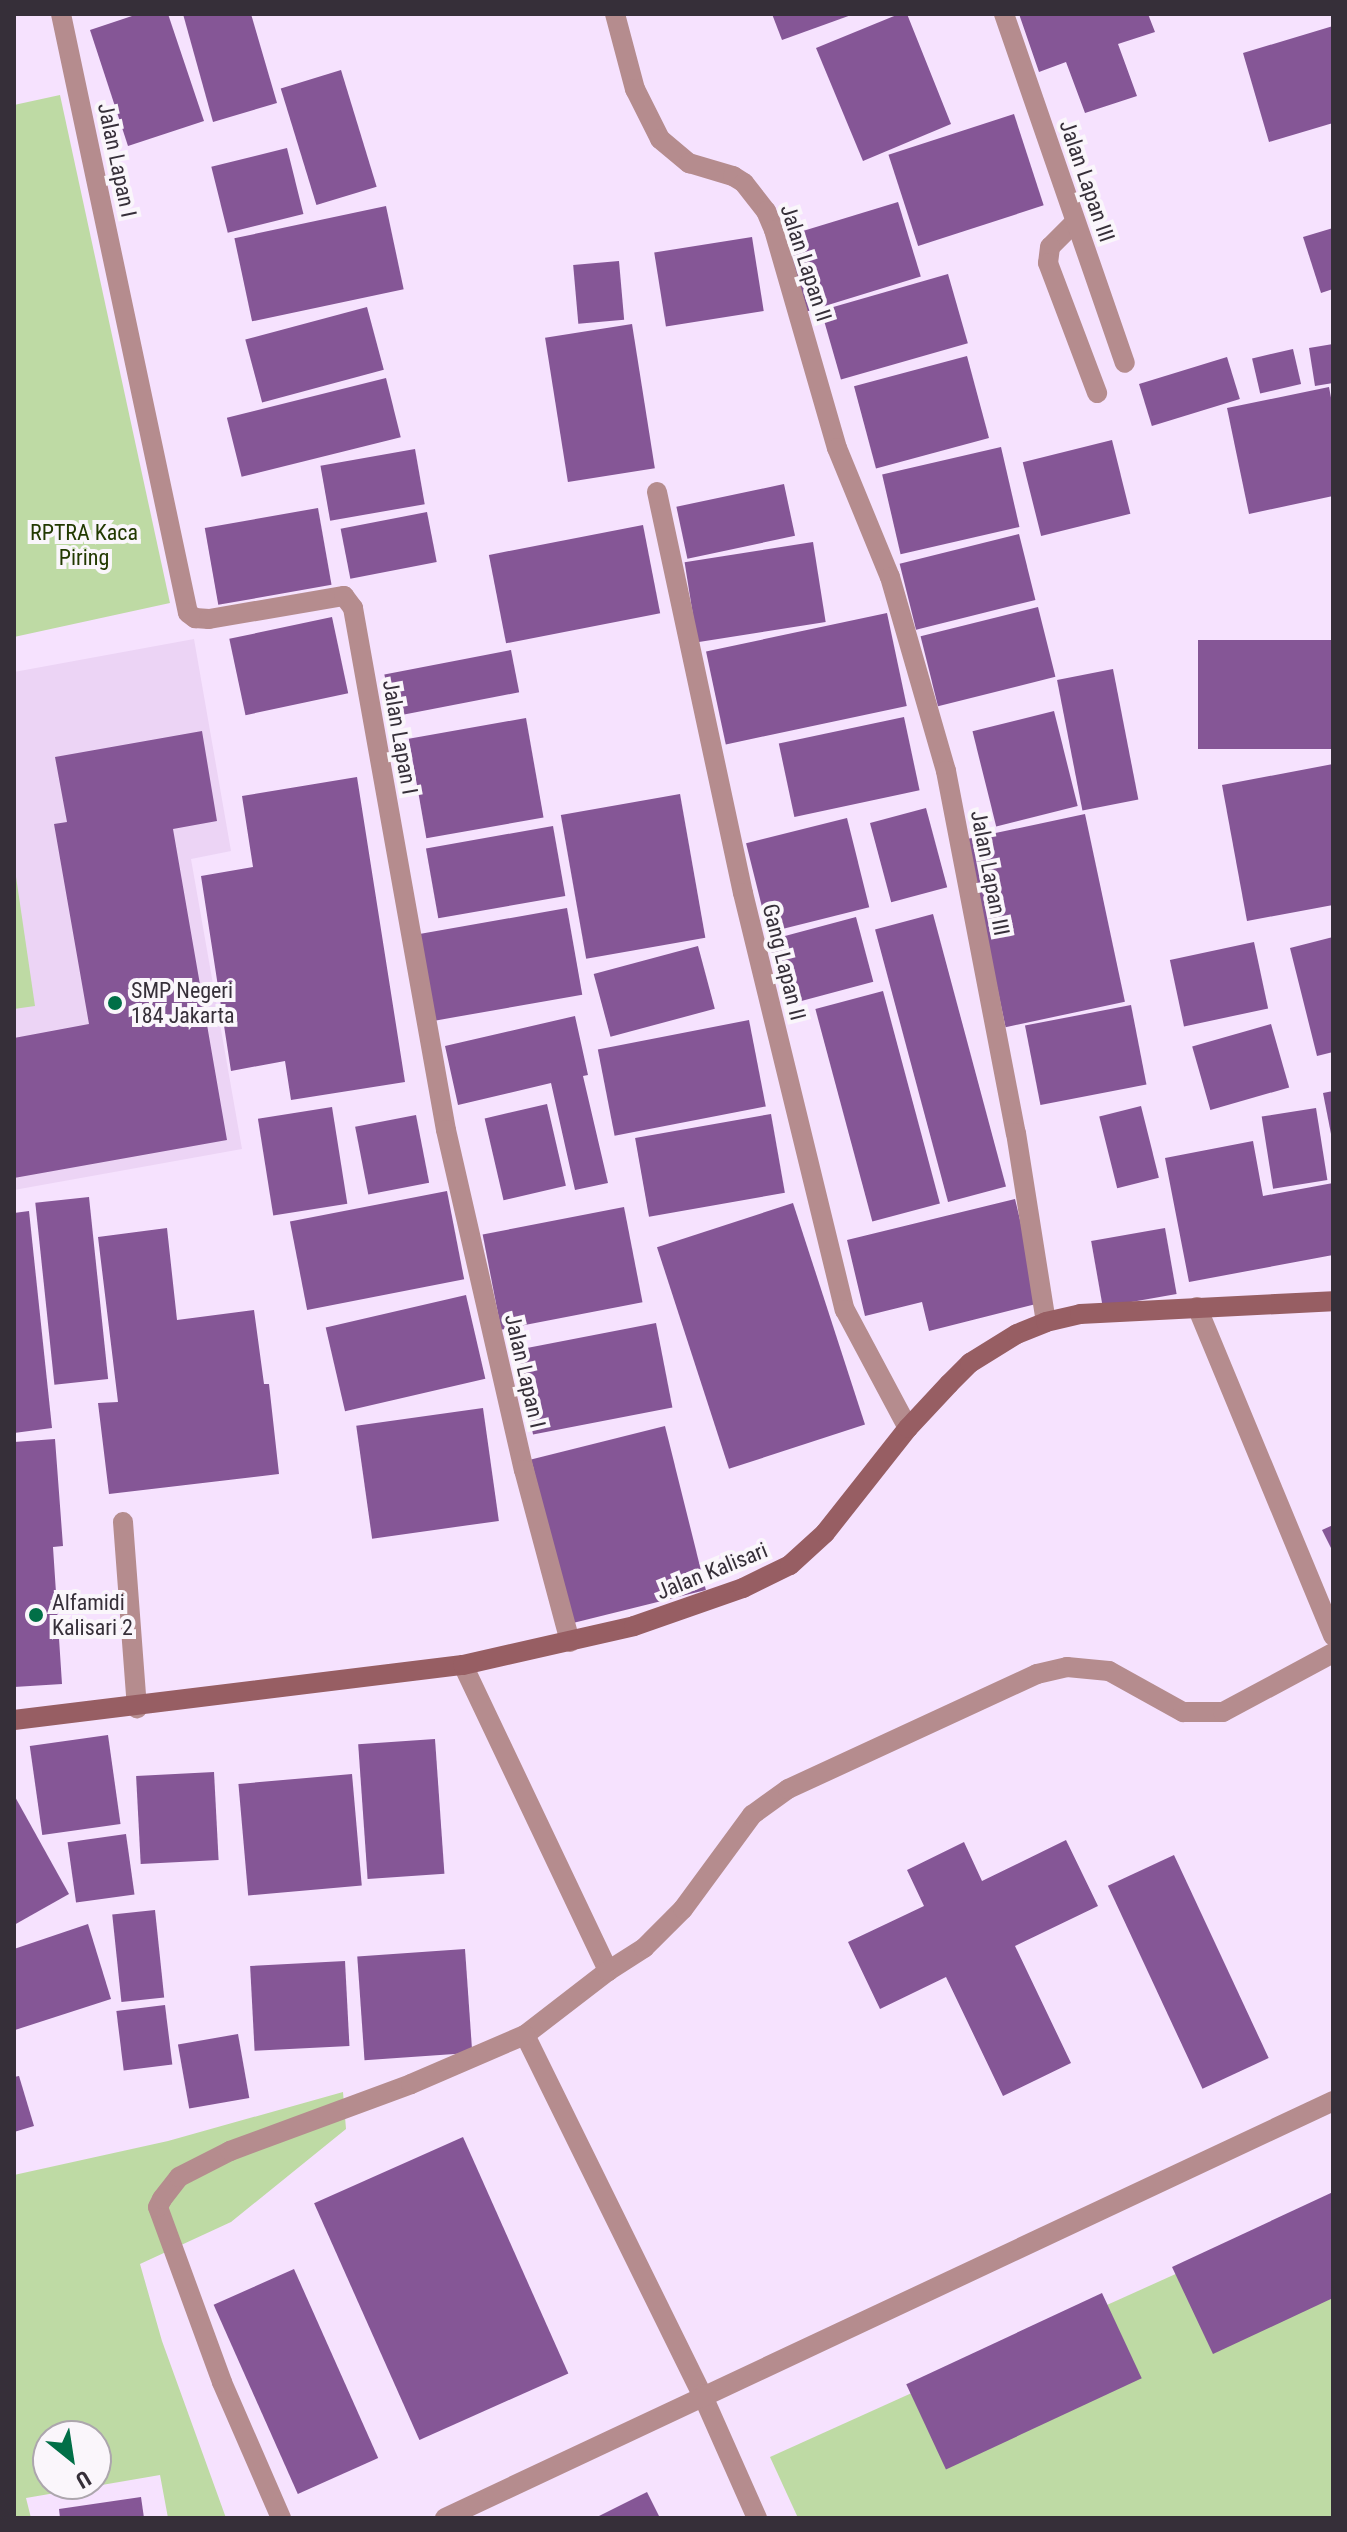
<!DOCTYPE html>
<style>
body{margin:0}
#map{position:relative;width:1347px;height:2532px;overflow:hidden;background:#f6e2fe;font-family:"Roboto Condensed",sans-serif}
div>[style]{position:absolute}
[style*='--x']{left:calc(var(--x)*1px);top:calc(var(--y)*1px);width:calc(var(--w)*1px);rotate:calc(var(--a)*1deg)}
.built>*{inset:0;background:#ecd4f5}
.green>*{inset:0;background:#bedaa4}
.building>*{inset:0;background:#855696;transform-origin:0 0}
.lane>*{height:20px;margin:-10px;padding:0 10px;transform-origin:10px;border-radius:10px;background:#b58c8e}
.street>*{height:20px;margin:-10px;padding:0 10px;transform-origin:10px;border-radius:10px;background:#b58c8e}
.secondary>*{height:20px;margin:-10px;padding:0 10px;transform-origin:10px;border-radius:10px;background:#975e63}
.dots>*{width:22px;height:22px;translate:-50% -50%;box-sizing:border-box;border:4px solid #faf6fb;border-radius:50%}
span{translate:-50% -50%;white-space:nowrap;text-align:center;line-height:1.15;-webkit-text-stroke:8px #faf6fb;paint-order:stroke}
.street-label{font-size:22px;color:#362f39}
.park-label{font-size:22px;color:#223901}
.poi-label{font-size:22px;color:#362f39}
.left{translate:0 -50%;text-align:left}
.frame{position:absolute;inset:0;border:16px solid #362f39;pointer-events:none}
.north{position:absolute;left:32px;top:2420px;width:80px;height:80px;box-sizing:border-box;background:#faf6fb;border:2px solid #aca6ad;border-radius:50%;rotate:150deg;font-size:22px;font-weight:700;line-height:32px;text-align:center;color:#362f39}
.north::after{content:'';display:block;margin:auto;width:28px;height:36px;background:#016f47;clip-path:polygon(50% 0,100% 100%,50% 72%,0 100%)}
</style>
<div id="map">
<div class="built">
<i style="clip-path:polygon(194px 639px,231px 851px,191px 859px,242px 1149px,14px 1190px,14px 672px)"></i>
</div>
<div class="green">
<i style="clip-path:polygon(60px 95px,170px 603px,14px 637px,14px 105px)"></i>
<i style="clip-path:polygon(14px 863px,35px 1006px,14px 1009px)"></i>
<i style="clip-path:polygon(evenodd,343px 2092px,346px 2129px,231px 2222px,140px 2264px,162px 2341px,226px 2518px,168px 2518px,160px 2475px,26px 2498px,31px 2518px,14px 2518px,14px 2175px,168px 2141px,343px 2092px,48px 2436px,96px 2436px,96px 2484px,48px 2484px,48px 2436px)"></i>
<i style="clip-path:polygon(1333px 2203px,1333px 2518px,798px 2518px,770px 2457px)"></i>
</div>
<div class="building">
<i style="clip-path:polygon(138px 14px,168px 14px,204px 121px,128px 146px,90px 30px)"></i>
<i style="clip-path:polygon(183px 14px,251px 14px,277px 103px,213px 122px)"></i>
<i style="clip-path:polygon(772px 14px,854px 14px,782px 40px)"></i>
<i style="clip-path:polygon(899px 14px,907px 14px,951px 124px,863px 161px,816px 48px)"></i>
<i style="clip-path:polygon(1019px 14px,1148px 14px,1155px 32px,1118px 44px,1137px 96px,1085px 113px,1066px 62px,1039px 72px)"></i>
<i style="clip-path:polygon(1333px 26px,1333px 123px,1269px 142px,1243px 53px)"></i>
<i style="left:341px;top:70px;width:122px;height:63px;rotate:73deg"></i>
<i style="left:1014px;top:114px;width:96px;height:132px;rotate:72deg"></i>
<i style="left:287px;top:148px;width:68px;height:78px;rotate:76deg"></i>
<i style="left:898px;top:202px;width:78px;height:126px;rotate:73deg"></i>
<i style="left:386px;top:206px;width:85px;height:155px;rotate:78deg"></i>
<i style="clip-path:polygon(1333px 228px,1333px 289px,1321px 293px,1303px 237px)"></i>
<i style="left:752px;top:237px;width:75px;height:99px;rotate:81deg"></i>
<i style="left:619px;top:261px;width:59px;height:46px;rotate:85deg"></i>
<i style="left:948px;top:274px;width:72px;height:132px;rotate:74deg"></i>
<i style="left:367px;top:307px;width:65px;height:126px;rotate:75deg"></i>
<i style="left:632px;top:324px;width:146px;height:88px;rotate:81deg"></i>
<i style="clip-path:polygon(1333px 344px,1333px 383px,1315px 386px,1309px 348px)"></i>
<i style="left:1293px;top:349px;width:36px;height:42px;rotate:77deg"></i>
<i style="left:967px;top:356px;width:85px;height:117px;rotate:75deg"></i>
<i style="left:1227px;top:357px;width:44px;height:92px;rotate:73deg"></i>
<i style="left:386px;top:378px;width:61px;height:164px;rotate:76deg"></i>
<i style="clip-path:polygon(1329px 387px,1333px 408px,1333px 496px,1249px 514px,1227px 408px)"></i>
<i style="left:1112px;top:440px;width:76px;height:92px;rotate:76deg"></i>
<i style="left:1001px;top:447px;width:82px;height:122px;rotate:77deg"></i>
<i style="left:415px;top:449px;width:56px;height:96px;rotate:80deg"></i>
<i style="left:784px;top:484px;width:53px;height:110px;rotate:78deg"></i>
<i style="left:318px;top:508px;width:78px;height:115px;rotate:80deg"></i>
<i style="left:427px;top:512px;width:51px;height:88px;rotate:79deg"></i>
<i style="left:643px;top:525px;width:90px;height:157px;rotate:79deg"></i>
<i style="left:1019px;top:534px;width:68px;height:123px;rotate:76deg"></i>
<i style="left:813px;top:542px;width:81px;height:130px;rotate:81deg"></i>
<i style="left:1038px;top:607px;width:72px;height:121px;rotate:76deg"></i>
<i style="left:887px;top:613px;width:95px;height:185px;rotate:78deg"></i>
<i style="left:332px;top:617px;width:78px;height:105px;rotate:78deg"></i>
<i style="left:1333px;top:640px;width:109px;height:135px;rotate:90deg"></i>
<i style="left:511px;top:650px;width:43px;height:129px;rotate:79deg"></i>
<i style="left:1113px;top:669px;width:133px;height:57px;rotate:79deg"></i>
<i style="left:1054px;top:711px;width:98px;height:84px;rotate:76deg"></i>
<i style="left:904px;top:717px;width:75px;height:128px;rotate:78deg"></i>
<i style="left:526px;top:718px;width:101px;height:119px;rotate:80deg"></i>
<i style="clip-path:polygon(202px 731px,217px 821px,173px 829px,227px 1140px,14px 1178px,14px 1038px,89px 1024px,54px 824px,67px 822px,55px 757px)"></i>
<i style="clip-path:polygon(1333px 764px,1333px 905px,1247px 921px,1222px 785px)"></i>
<i style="clip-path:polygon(357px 777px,405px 1082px,291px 1100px,285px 1061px,231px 1071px,201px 876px,253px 867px,242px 796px)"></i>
<i style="left:680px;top:794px;width:146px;height:121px;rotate:80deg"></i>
<i style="left:926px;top:808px;width:82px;height:58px;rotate:75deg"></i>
<i style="left:1085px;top:814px;width:192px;height:122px;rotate:78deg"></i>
<i style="left:847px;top:818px;width:92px;height:104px;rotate:76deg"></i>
<i style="left:553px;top:826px;width:71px;height:129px;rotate:80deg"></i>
<i style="left:567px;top:908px;width:88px;height:157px;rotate:80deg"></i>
<i style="left:933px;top:914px;width:282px;height:60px;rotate:75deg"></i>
<i style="left:856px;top:917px;width:67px;height:91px;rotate:75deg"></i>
<i style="clip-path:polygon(1333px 937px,1333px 1052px,1317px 1056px,1290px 948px)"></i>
<i style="left:1254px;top:942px;width:68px;height:86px;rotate:78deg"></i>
<i style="left:698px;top:946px;width:65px;height:108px;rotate:75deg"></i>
<i style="left:883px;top:991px;width:220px;height:70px;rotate:75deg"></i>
<i style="left:1131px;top:1005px;width:81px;height:108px;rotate:79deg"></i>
<i style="clip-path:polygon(575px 1016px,588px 1075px,583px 1076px,608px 1183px,575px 1190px,551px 1083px,458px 1105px,445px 1046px)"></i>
<i style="left:749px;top:1020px;width:88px;height:154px;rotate:79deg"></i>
<i style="left:1271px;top:1024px;width:66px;height:82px;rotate:74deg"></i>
<i style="clip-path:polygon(1333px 1091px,1333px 1139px,1332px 1139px,1323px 1093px)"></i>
<i style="left:547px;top:1104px;width:84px;height:64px;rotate:77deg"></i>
<i style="left:1141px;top:1106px;width:74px;height:43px;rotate:76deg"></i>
<i style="left:332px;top:1107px;width:98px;height:75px;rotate:81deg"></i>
<i style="left:1316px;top:1108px;width:73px;height:55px;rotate:81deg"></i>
<i style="left:771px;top:1114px;width:80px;height:138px;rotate:80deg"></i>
<i style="left:416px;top:1115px;width:69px;height:62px;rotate:79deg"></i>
<i style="clip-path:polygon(1253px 1141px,1263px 1196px,1333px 1183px,1333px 1255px,1189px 1282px,1165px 1158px)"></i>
<i style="left:447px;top:1191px;width:90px;height:160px;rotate:79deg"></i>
<i style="left:89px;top:1197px;width:183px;height:54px;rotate:84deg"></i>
<i style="clip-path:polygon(1015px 1199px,1040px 1303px,929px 1331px,922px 1302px,865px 1316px,847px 1240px)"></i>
<i style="left:793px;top:1203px;width:233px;height:143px;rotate:72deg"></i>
<i style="left:624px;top:1207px;width:97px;height:144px;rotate:79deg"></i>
<i style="clip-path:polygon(29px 1211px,52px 1428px,14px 1433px,14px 1213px)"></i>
<i style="clip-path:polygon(167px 1228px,177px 1320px,254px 1310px,264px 1384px,269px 1384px,279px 1474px,109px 1494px,98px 1403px,118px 1402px,98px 1237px)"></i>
<i style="left:1165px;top:1228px;width:67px;height:75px;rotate:80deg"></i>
<i style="left:466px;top:1295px;width:86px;height:144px;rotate:77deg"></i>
<i style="left:656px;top:1323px;width:86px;height:142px;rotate:79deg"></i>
<i style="left:483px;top:1408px;width:114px;height:128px;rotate:82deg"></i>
<i style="left:665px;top:1426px;width:169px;height:138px;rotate:76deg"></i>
<i style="clip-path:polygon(55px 1439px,63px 1546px,53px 1547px,62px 1684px,14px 1687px,14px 1442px)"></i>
<i style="clip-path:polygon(1333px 1525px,1333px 1552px,1322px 1530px)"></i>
<i style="left:108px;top:1735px;width:90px;height:79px;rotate:82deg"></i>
<i style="left:435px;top:1739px;width:135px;height:77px;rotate:86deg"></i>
<i style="left:214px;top:1772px;width:88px;height:78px;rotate:87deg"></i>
<i style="left:352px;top:1774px;width:112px;height:114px;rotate:85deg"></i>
<i style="clip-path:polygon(14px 1795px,69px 1894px,14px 1925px)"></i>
<i style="left:126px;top:1834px;width:61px;height:59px;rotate:82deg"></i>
<i style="clip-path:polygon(1066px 1840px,1098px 1906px,1015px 1946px,1071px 2063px,1003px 2096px,946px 1977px,880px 2009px,848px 1942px,924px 1906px,907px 1870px,964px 1842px,982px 1881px)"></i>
<i style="left:1174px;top:1855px;width:224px;height:73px;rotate:65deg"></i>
<i style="left:155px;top:1910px;width:88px;height:43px;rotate:84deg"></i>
<i style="clip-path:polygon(88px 1924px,111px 1999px,15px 2030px,14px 1949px)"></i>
<i style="left:465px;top:1949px;width:104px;height:108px;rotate:86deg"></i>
<i style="left:345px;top:1961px;width:85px;height:95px;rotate:87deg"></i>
<i style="left:165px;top:2005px;width:60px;height:49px;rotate:83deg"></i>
<i style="left:238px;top:2034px;width:65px;height:61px;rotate:80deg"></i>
<i style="clip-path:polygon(19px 2076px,34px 2126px,14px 2132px,14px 2077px)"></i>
<i style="left:463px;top:2137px;width:259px;height:163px;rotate:66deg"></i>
<i style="clip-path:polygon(1333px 2192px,1333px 2298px,1213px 2354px,1172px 2267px)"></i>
<i style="left:294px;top:2269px;width:207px;height:88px;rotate:66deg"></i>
<i style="left:1102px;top:2293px;width:94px;height:216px;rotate:65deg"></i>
<i style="clip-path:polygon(647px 2492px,660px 2518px,595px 2518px)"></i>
<i style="clip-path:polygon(141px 2497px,144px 2518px,60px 2518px,59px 2509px)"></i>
</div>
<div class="lane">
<i style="--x:1075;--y:222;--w:35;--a:135"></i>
<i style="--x:1050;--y:247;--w:16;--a:97"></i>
<i style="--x:1048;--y:263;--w:139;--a:69.3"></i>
<i style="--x:1197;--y:1307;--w:356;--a:67.5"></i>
<i style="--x:463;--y:1665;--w:339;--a:64.6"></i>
<i style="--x:608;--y:1971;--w:105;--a:142.4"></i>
<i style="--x:525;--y:2035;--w:400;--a:63.8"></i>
<i style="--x:702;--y:2394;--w:136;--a:66.1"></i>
<i style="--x:608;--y:1971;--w:43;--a:-32.6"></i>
<i style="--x:644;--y:1948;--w:55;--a:-45"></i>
<i style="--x:683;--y:1909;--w:117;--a:-53.7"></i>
<i style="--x:752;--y:1815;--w:44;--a:-35.8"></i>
<i style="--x:788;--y:1789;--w:274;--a:-24.8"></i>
<i style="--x:1037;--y:1674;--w:31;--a:-13"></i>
<i style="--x:1067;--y:1667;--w:42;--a:5.4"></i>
<i style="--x:1109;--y:1671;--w:85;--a:29"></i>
<i style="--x:1183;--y:1712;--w:40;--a:0"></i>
<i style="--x:1223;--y:1712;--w:125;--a:-28.2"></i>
<i style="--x:281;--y:2518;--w:148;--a:-113.5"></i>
<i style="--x:222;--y:2382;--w:186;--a:-110.1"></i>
<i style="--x:158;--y:2207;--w:9;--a:-63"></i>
<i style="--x:162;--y:2199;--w:28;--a:-52"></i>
<i style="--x:179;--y:2177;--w:57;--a:-27"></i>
<i style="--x:230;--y:2151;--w:193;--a:-20.3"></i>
<i style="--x:411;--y:2084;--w:124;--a:-23.3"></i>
<i style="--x:445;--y:2518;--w:981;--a:-25.15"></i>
</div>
<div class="street">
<i style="--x:61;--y:14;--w:612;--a:78.03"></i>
<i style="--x:188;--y:613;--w:9;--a:36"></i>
<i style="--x:195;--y:618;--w:14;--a:4"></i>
<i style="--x:209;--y:619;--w:137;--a:-9.7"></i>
<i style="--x:344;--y:596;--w:15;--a:53"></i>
<i style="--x:353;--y:608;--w:530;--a:79.9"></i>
<i style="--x:446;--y:1130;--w:349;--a:77.1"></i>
<i style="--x:524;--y:1470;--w:178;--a:75"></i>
<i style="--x:615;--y:14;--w:78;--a:75.1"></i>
<i style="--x:635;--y:89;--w:56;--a:63.4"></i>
<i style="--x:660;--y:139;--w:38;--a:40"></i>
<i style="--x:689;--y:163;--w:46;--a:16.5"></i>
<i style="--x:733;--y:176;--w:13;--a:32"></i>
<i style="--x:744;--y:183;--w:36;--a:52"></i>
<i style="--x:766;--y:211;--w:21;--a:67"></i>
<i style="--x:774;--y:230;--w:227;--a:73.9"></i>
<i style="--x:837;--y:448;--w:139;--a:67.7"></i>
<i style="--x:890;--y:577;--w:202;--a:73.9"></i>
<i style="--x:946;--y:771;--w:369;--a:79.1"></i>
<i style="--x:1016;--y:1133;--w:191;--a:81"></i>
<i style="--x:1004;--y:14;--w:369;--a:70.9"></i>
<i style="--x:657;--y:492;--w:410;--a:77.9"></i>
<i style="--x:743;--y:893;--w:429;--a:76.3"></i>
<i style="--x:845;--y:1310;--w:134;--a:61.9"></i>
<i style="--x:123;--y:1522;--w:187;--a:85.7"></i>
</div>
<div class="secondary">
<i style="--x:14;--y:1720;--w:452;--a:-7"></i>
<i style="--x:463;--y:1665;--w:175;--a:-12.8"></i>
<i style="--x:634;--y:1626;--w:115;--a:-19.2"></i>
<i style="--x:743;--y:1588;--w:52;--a:-26.1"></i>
<i style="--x:790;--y:1565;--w:47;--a:-42.4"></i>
<i style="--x:825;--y:1533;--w:134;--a:-51.7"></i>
<i style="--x:908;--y:1428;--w:60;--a:-47"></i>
<i style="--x:949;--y:1384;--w:30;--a:-45"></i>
<i style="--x:970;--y:1363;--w:55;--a:-31.7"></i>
<i style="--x:1017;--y:1334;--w:31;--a:-22"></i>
<i style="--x:1046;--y:1322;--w:35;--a:-13"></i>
<i style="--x:1080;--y:1314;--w:253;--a:-2.9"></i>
</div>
<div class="dots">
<i style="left:115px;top:1003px;background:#016f47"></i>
<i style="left:36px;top:1615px;background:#016f47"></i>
</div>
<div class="street-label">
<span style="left:117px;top:160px;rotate:78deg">Jalan Lapan I</span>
<span style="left:1087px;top:181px;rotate:71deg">Jalan Lapan III</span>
<span style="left:806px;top:263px;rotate:72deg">Jalan Lapan II</span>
<span style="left:400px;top:737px;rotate:80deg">Jalan Lapan I</span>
<span style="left:990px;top:873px;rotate:79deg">Jalan Lapan III</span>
<span style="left:784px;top:962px;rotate:76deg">Gang Lapan II</span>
<span style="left:525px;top:1371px;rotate:77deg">Jalan Lapan I</span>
<span style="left:712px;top:1571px;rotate:-22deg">Jalan Kalisari</span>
</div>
<div class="park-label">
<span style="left:84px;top:545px">RPTRA Kaca<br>Piring</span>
</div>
<div class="poi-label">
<span class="left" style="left:131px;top:1003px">SMP Negeri<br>184 Jakarta</span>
<span class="left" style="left:52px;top:1615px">Alfamidi<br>Kalisari 2</span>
</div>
<div class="frame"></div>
<div class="north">U</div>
</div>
